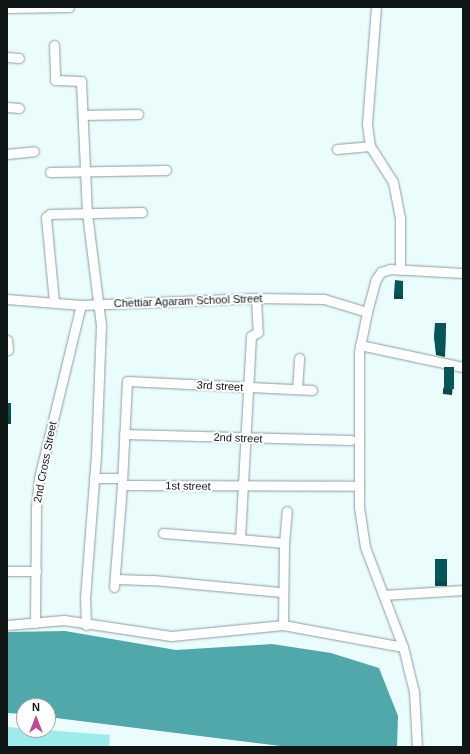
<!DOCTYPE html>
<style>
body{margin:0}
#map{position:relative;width:470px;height:754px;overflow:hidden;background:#eafcfc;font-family:Arial,sans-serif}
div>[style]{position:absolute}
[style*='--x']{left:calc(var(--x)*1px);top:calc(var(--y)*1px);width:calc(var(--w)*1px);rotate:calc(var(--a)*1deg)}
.green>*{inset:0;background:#9eebee}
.water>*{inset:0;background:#50a8ab}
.roads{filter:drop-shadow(0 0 1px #8c9d9d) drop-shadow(0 0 1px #8c9d9d)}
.minor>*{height:9px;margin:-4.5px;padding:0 4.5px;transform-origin:4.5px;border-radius:4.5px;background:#fff}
.wall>*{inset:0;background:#05494c;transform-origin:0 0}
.building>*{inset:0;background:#065558;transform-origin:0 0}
span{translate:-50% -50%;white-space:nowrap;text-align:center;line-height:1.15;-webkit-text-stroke:4px #fff;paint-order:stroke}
.street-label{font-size:11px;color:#101616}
.frame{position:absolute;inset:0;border:8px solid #101616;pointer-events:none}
.north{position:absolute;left:16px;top:698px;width:40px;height:40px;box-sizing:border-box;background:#fff;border:1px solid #9fa2a2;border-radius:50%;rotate:0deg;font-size:11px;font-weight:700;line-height:16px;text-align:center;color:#101616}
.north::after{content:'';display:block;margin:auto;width:14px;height:18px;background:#c34797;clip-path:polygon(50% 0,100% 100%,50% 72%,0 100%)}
</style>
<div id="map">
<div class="green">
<i style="clip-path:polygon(7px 727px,110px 735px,109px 747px,7px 747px)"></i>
</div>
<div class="water">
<i style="clip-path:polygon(65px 631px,176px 650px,272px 644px,331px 653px,379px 668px,398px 716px,397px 747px,289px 747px,48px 717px,48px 706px,24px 706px,24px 714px,7px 713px,7px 632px)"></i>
</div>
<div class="roads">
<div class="minor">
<i style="--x:7;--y:8;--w:62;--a:-0.9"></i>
<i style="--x:54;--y:45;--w:35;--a:88"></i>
<i style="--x:55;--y:80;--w:26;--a:2"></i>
<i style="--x:81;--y:81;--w:132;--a:87.4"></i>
<i style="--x:87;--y:213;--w:113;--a:82.9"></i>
<i style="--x:101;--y:325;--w:130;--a:92.2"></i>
<i style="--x:96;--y:455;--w:142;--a:94.4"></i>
<i style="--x:85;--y:597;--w:28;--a:88"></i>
<i style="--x:7;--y:57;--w:12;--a:5"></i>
<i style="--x:7;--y:107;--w:12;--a:5"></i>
<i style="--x:83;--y:115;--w:55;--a:-1"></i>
<i style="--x:370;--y:146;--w:22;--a:-98"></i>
<i style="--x:367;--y:124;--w:116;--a:-85.6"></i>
<i style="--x:337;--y:149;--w:33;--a:-5"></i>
<i style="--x:370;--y:146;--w:43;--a:57.4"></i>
<i style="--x:393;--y:182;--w:36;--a:79"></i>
<i style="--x:400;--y:217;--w:53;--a:90"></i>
<i style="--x:7;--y:154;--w:27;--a:-6"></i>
<i style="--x:50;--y:172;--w:116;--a:-1"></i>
<i style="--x:256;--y:298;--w:34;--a:87"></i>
<i style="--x:258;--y:332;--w:8;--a:150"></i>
<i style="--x:251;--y:336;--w:203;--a:93.1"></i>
<i style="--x:240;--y:539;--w:44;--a:5.2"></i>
<i style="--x:284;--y:543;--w:82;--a:90.7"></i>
<i style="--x:7;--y:299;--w:74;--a:4.6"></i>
<i style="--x:81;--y:305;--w:175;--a:-2.3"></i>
<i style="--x:256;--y:298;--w:68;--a:0.8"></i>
<i style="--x:324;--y:299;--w:45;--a:16.8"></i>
<i style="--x:54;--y:302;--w:85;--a:-95.4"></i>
<i style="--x:46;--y:217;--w:5;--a:-37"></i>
<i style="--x:50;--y:214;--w:92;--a:-1.2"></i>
<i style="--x:7;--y:340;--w:10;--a:84"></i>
<i style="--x:360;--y:345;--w:105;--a:12.1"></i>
<i style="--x:297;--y:389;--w:31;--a:-86"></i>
<i style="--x:312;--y:390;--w:185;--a:-177.2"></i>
<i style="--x:127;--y:381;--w:104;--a:92.8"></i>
<i style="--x:122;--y:485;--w:237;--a:0.2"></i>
<i style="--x:124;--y:434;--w:227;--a:1.5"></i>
<i style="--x:94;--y:478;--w:28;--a:0"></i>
<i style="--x:163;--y:533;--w:77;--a:4.5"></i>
<i style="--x:284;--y:543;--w:32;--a:-85"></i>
<i style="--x:7;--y:571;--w:29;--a:0"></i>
<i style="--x:115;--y:579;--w:38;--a:2"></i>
<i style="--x:153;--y:580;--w:129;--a:5.4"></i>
<i style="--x:114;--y:587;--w:102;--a:-85.5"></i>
<i style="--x:384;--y:595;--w:79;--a:-3.6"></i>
<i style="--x:35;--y:623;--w:116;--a:-89.5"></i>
<i style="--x:36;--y:507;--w:29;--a:-84"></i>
<i style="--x:39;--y:478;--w:178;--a:-76.4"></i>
<i style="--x:7;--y:625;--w:57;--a:-5"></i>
<i style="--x:64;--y:620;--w:108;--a:8.5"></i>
<i style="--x:171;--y:636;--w:113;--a:-5.6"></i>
<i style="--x:283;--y:625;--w:122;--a:10.4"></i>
<i style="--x:417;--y:747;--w:55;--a:-93.1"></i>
<i style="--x:414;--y:692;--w:46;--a:-103.7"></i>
<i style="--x:403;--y:647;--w:107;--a:-110.8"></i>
<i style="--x:365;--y:547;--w:40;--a:-98.5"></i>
<i style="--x:359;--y:507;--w:155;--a:-90"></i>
<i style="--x:359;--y:352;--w:41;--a:-78.7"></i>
<i style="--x:367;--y:312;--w:34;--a:-75"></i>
<i style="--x:376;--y:279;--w:9;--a:-54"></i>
<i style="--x:381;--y:272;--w:9;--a:-18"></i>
<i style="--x:390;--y:269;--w:73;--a:3.1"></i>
</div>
</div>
<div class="wall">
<i style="clip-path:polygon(403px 285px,403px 299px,394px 299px,394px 294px)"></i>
<i style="clip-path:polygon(446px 323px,445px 357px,436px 355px,434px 336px)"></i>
<i style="clip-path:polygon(454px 372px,452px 395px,443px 394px,443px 389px)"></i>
<i style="left:7px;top:403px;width:4px;height:21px"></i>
<i style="left:435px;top:559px;width:12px;height:27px"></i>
</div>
<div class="building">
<i style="clip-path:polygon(395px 280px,403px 281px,403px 295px,394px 294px)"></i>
<i style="clip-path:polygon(435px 323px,446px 323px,445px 353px,436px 351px,434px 336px)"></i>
<i style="left:444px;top:367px;width:10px;height:22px"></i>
<i style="left:7px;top:403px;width:4px;height:12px"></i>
<i style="left:435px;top:559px;width:12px;height:22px"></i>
</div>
<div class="street-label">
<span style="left:188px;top:301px;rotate:-2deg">Chettiar Agaram School Street</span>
<span style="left:220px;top:386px;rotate:3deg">3rd street</span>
<span style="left:238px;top:438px;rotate:2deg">2nd street</span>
<span style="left:45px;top:462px;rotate:-79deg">2nd Cross Street</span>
<span style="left:188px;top:486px;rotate:1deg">1st street</span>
</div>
<div class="frame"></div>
<div class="north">N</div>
</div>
